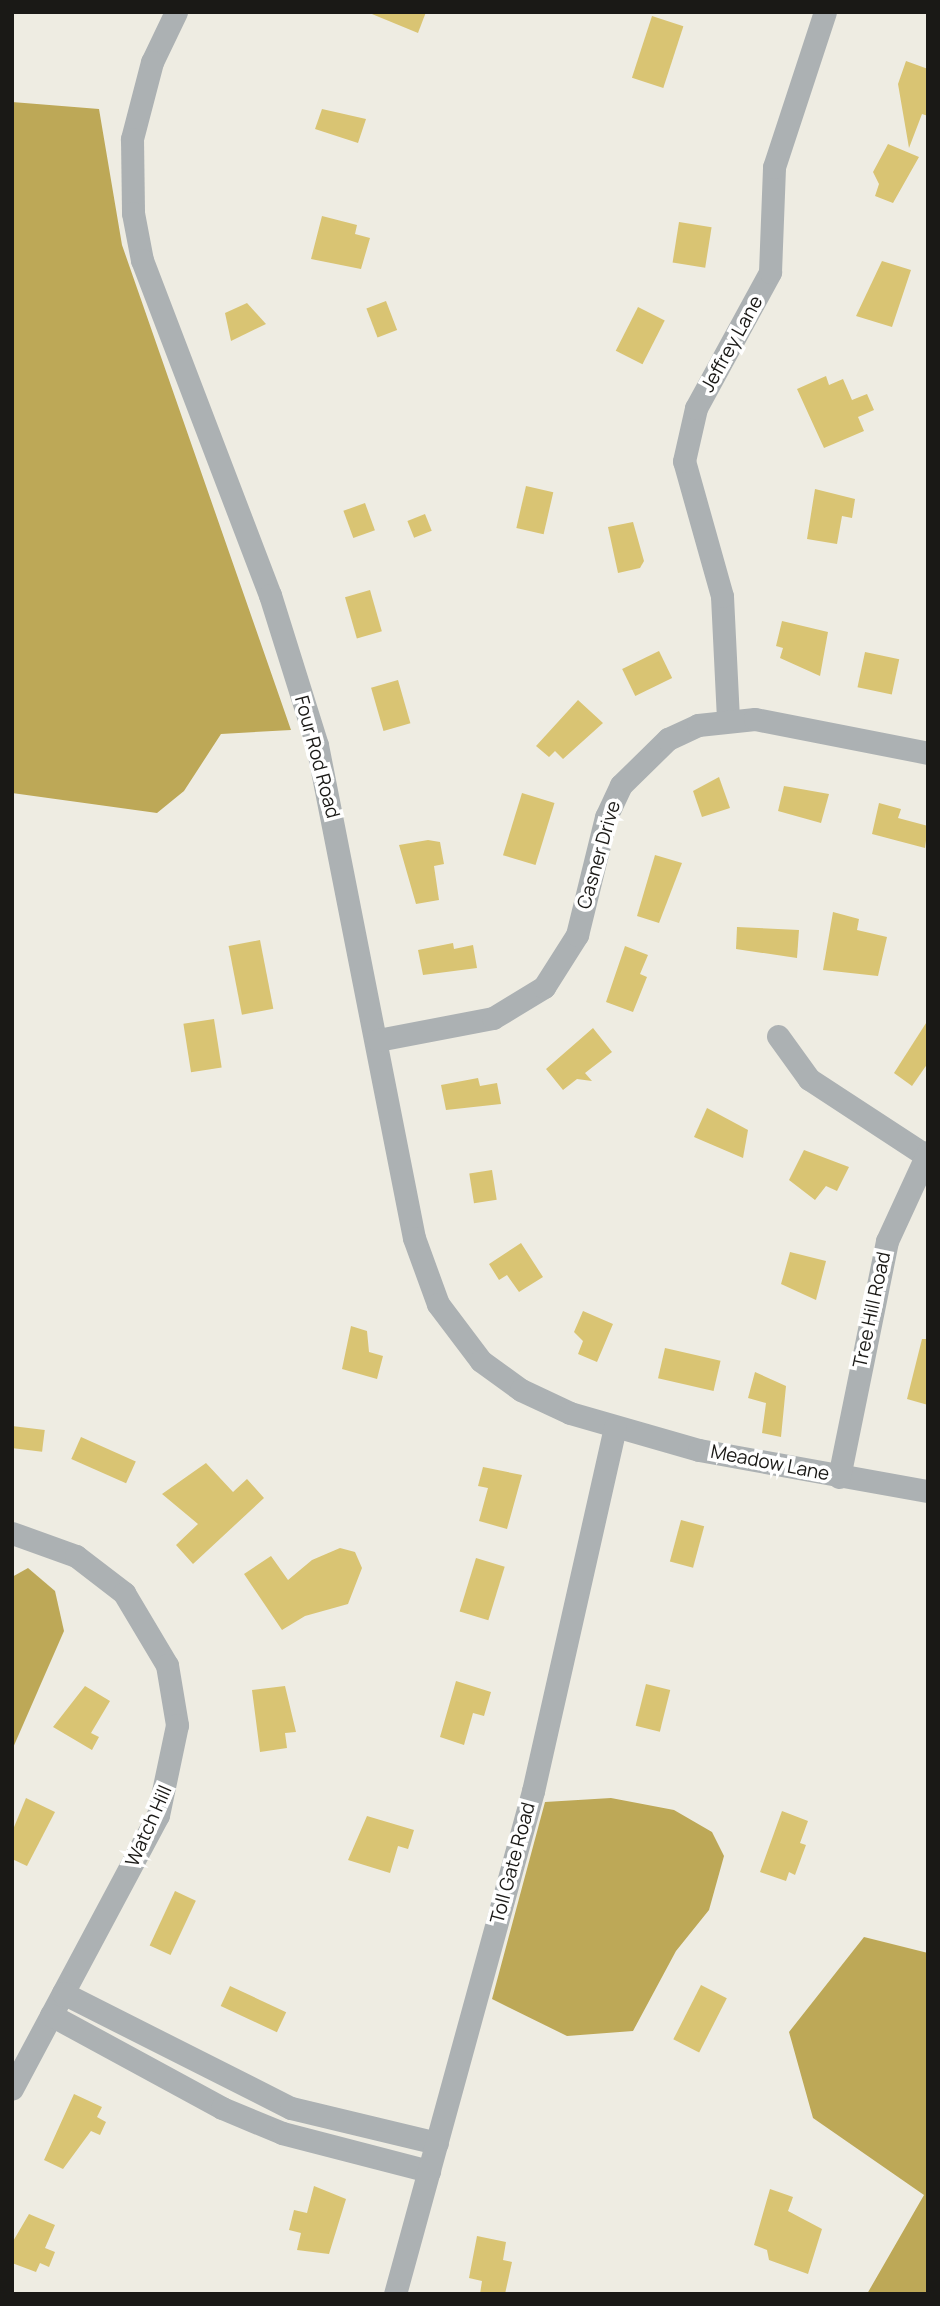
<!DOCTYPE html>
<style>
body{margin:0}
#map{position:relative;width:940px;height:2306px;overflow:hidden;background:#eeece2;font-family:Manrope,sans-serif}
div>[style]{position:absolute}
[style*='--x']{left:calc(var(--x)*1px);top:calc(var(--y)*1px);width:calc(var(--w)*1px);rotate:calc(var(--a)*1deg)}
.forest>*{inset:0;background:#bda857}
.building>*{inset:0;background:#d9c473;transform-origin:0 0}
.street>*{height:23px;margin:-11.5px;padding:0 11.5px;transform-origin:11.5px;border-radius:11.5px;background:#acb1b3}
span{translate:-50% -50%;white-space:nowrap;text-align:center;line-height:1.15;-webkit-text-stroke:7px #fff;paint-order:stroke}
.street-label{font-size:19px;color:#1a1916}
.frame{position:absolute;inset:0;border:14px solid #1a1916;pointer-events:none}
</style>
<div id="map">
<div class="forest">
<i style="clip-path:polygon(12px 102px,99px 109px,122px 245px,291px 730px,221px 734px,184px 791px,157px 813px,12px 793px)"></i>
<i style="clip-path:polygon(28px 1568px,55px 1591px,64px 1631px,12px 1750px,12px 1577px)"></i>
<i style="clip-path:polygon(611px 1798px,674px 1810px,712px 1832px,724px 1856px,709px 1910px,676px 1951px,633px 2031px,567px 2036px,492px 1999px,545px 1802px)"></i>
<i style="clip-path:polygon(864px 1937px,928px 1953px,928px 2294px,867px 2294px,924px 2195px,813px 2118px,789px 2032px)"></i>
</div>
<div class="building">
<i style="clip-path:polygon(367px 12px,426px 12px,418px 33px)"></i>
<i style="left:652px;top:16px;width:33px;height:65px;rotate:18deg"></i>
<i style="clip-path:polygon(906px 61px,928px 69px,928px 116px,922px 114px,909px 148px,898px 84px)"></i>
<i style="clip-path:polygon(322px 109px,366px 119px,358px 143px,315px 129px)"></i>
<i style="clip-path:polygon(888px 144px,919px 157px,893px 203px,875px 196px,879px 184px,873px 172px)"></i>
<i style="clip-path:polygon(322px 216px,357px 225px,355px 234px,370px 238px,361px 269px,311px 259px)"></i>
<i style="left:679px;top:222px;width:33px;height:41px;rotate:9deg"></i>
<i style="clip-path:polygon(882px 261px,911px 270px,892px 327px,856px 316px)"></i>
<i style="left:386px;top:301px;width:31px;height:21px;rotate:69deg"></i>
<i style="clip-path:polygon(247px 303px,266px 324px,231px 341px,225px 313px)"></i>
<i style="left:638px;top:307px;width:30px;height:49px;rotate:27deg"></i>
<i style="clip-path:polygon(826px 376px,829px 385px,843px 379px,852px 400px,867px 394px,874px 410px,858px 417px,864px 431px,824px 448px,797px 389px)"></i>
<i style="left:526px;top:486px;width:28px;height:43px;rotate:13deg"></i>
<i style="clip-path:polygon(815px 489px,855px 499px,852px 518px,842px 516px,837px 544px,807px 539px)"></i>
<i style="left:365px;top:503px;width:29px;height:23px;rotate:70deg"></i>
<i style="left:425px;top:514px;width:18px;height:19px;rotate:68deg"></i>
<i style="clip-path:polygon(633px 522px,644px 561px,640px 568px,618px 573px,608px 527px)"></i>
<i style="left:370px;top:590px;width:43px;height:26px;rotate:74deg"></i>
<i style="clip-path:polygon(782px 621px,828px 632px,820px 676px,780px 658px,783px 648px,776px 646px)"></i>
<i style="left:659px;top:651px;width:30px;height:41px;rotate:64deg"></i>
<i style="left:865px;top:652px;width:35px;height:36px;rotate:12deg"></i>
<i style="left:398px;top:680px;width:45px;height:28px;rotate:74deg"></i>
<i style="clip-path:polygon(578px 700px,603px 723px,563px 759px,555px 751px,549px 757px,536px 746px)"></i>
<i style="clip-path:polygon(719px 777px,730px 808px,702px 817px,693px 791px)"></i>
<i style="clip-path:polygon(784px 786px,829px 794px,821px 823px,778px 811px)"></i>
<i style="left:522px;top:793px;width:34px;height:65px;rotate:17deg"></i>
<i style="clip-path:polygon(879px 803px,901px 809px,898px 818px,928px 826px,925px 848px,872px 834px)"></i>
<i style="clip-path:polygon(428px 840px,440px 842px,444px 864px,434px 866px,439px 900px,416px 904px,399px 845px)"></i>
<i style="clip-path:polygon(655px 855px,682px 863px,659px 923px,637px 916px)"></i>
<i style="clip-path:polygon(833px 912px,859px 919px,857px 930px,887px 937px,878px 976px,823px 970px)"></i>
<i style="clip-path:polygon(737px 927px,799px 930px,797px 958px,736px 949px)"></i>
<i style="left:260px;top:940px;width:70px;height:32px;rotate:79deg"></i>
<i style="clip-path:polygon(453px 943px,454px 949px,473px 945px,477px 968px,423px 975px,418px 950px)"></i>
<i style="clip-path:polygon(625px 946px,648px 955px,640px 974px,647px 977px,633px 1012px,606px 1002px)"></i>
<i style="left:214px;top:1019px;width:49px;height:31px;rotate:81deg"></i>
<i style="clip-path:polygon(928px 1020px,928px 1063px,912px 1086px,894px 1073px)"></i>
<i style="clip-path:polygon(593px 1028px,612px 1052px,585px 1073px,592px 1081px,577px 1079px,563px 1090px,546px 1069px)"></i>
<i style="clip-path:polygon(478px 1078px,480px 1086px,497px 1083px,501px 1104px,446px 1110px,441px 1085px)"></i>
<i style="clip-path:polygon(707px 1108px,748px 1130px,743px 1158px,694px 1137px)"></i>
<i style="clip-path:polygon(804px 1150px,849px 1167px,837px 1191px,826px 1186px,815px 1200px,789px 1180px)"></i>
<i style="left:492px;top:1170px;width:30px;height:23px;rotate:81deg"></i>
<i style="clip-path:polygon(521px 1243px,543px 1277px,519px 1292px,507px 1275px,499px 1280px,489px 1264px)"></i>
<i style="clip-path:polygon(790px 1252px,826px 1261px,816px 1300px,781px 1284px)"></i>
<i style="clip-path:polygon(583px 1311px,613px 1324px,597px 1362px,578px 1354px,583px 1341px,574px 1332px)"></i>
<i style="clip-path:polygon(351px 1326px,367px 1331px,369px 1352px,383px 1356px,377px 1379px,342px 1369px)"></i>
<i style="clip-path:polygon(922px 1339px,928px 1339px,928px 1405px,907px 1399px)"></i>
<i style="left:665px;top:1348px;width:57px;height:31px;rotate:13deg"></i>
<i style="clip-path:polygon(755px 1372px,786px 1386px,781px 1437px,762px 1433px,766px 1403px,748px 1398px)"></i>
<i style="left:12px;top:1426px;width:33px;height:22px;rotate:7deg"></i>
<i style="left:81px;top:1437px;width:60px;height:24px;rotate:24deg"></i>
<i style="clip-path:polygon(206px 1463px,233px 1492px,247px 1479px,264px 1498px,193px 1564px,176px 1545px,198px 1524px,162px 1494px)"></i>
<i style="clip-path:polygon(483px 1467px,522px 1475px,507px 1529px,479px 1521px,488px 1488px,478px 1486px)"></i>
<i style="left:681px;top:1520px;width:24px;height:43px;rotate:15deg"></i>
<i style="clip-path:polygon(340px 1548px,355px 1552px,362px 1568px,348px 1604px,305px 1616px,282px 1630px,244px 1574px,271px 1556px,288px 1580px,312px 1560px)"></i>
<i style="left:476px;top:1558px;width:30px;height:56px;rotate:17deg"></i>
<i style="clip-path:polygon(456px 1681px,491px 1692px,484px 1716px,473px 1713px,464px 1745px,440px 1737px)"></i>
<i style="left:646px;top:1684px;width:25px;height:43px;rotate:14deg"></i>
<i style="clip-path:polygon(85px 1686px,110px 1701px,91px 1733px,99px 1737px,92px 1750px,53px 1727px)"></i>
<i style="clip-path:polygon(285px 1686px,296px 1732px,285px 1733px,287px 1748px,260px 1752px,252px 1690px)"></i>
<i style="clip-path:polygon(26px 1798px,55px 1812px,27px 1866px,12px 1859px,12px 1832px)"></i>
<i style="clip-path:polygon(782px 1811px,808px 1821px,800px 1843px,806px 1845px,795px 1875px,789px 1872px,786px 1881px,760px 1872px)"></i>
<i style="clip-path:polygon(367px 1816px,414px 1830px,408px 1849px,398px 1846px,390px 1873px,348px 1860px)"></i>
<i style="left:175px;top:1891px;width:23px;height:60px;rotate:25deg"></i>
<i style="left:701px;top:1985px;width:29px;height:61px;rotate:27deg"></i>
<i style="left:230px;top:1986px;width:62px;height:22px;rotate:25deg"></i>
<i style="clip-path:polygon(74px 2094px,102px 2107px,97px 2117px,106px 2122px,100px 2135px,91px 2131px,63px 2169px,44px 2160px)"></i>
<i style="clip-path:polygon(314px 2186px,346px 2199px,329px 2254px,297px 2250px,301px 2233px,289px 2230px,294px 2210px,307px 2213px)"></i>
<i style="clip-path:polygon(770px 2189px,793px 2197px,788px 2211px,822px 2229px,808px 2274px,769px 2260px,767px 2250px,754px 2245px)"></i>
<i style="clip-path:polygon(29px 2214px,55px 2225px,45px 2248px,55px 2252px,49px 2267px,40px 2263px,36px 2272px,12px 2263px,12px 2243px)"></i>
<i style="clip-path:polygon(477px 2236px,506px 2242px,503px 2260px,512px 2262px,505px 2294px,480px 2294px,482px 2281px,469px 2278px)"></i>
</div>
<div class="street">
<i style="--x:176;--y:12;--w:55;--a:115.6"></i>
<i style="--x:152;--y:62;--w:80;--a:104.6"></i>
<i style="--x:132;--y:139;--w:74;--a:89.2"></i>
<i style="--x:133;--y:213;--w:48;--a:79.2"></i>
<i style="--x:142;--y:260;--w:359;--a:69.1"></i>
<i style="--x:270;--y:595;--w:157;--a:72.6"></i>
<i style="--x:317;--y:745;--w:502;--a:78.87"></i>
<i style="--x:414;--y:1238;--w:70;--a:70"></i>
<i style="--x:438;--y:1304;--w:71;--a:53"></i>
<i style="--x:481;--y:1361;--w:49;--a:35.9"></i>
<i style="--x:521;--y:1390;--w:54;--a:25.1"></i>
<i style="--x:570;--y:1413;--w:134;--a:16"></i>
<i style="--x:699;--y:1450;--w:233;--a:10.2"></i>
<i style="--x:728;--y:719;--w:123;--a:-92.8"></i>
<i style="--x:722;--y:596;--w:140;--a:-105.7"></i>
<i style="--x:684;--y:461;--w:54;--a:-77.2"></i>
<i style="--x:696;--y:408;--w:155;--a:-61.4"></i>
<i style="--x:770;--y:272;--w:105;--a:-87.8"></i>
<i style="--x:774;--y:167;--w:163;--a:-71.8"></i>
<i style="--x:778;--y:1036;--w:53;--a:54.2"></i>
<i style="--x:809;--y:1079;--w:139;--a:33.2"></i>
<i style="--x:378;--y:1040;--w:117;--a:-10.8"></i>
<i style="--x:493;--y:1018;--w:60;--a:-31.3"></i>
<i style="--x:544;--y:987;--w:62;--a:-57.6"></i>
<i style="--x:577;--y:935;--w:122;--a:-76.2"></i>
<i style="--x:606;--y:817;--w:35;--a:-65"></i>
<i style="--x:621;--y:785;--w:66;--a:-44.4"></i>
<i style="--x:668;--y:739;--w:33;--a:-25"></i>
<i style="--x:698;--y:725;--w:57;--a:-6"></i>
<i style="--x:755;--y:719;--w:176;--a:11.1"></i>
<i style="--x:839;--y:1477;--w:241;--a:-78.5"></i>
<i style="--x:887;--y:1241;--w:98;--a:-65.3"></i>
<i style="--x:12;--y:1533;--w:68;--a:19.8"></i>
<i style="--x:76;--y:1556;--w:61;--a:37.6"></i>
<i style="--x:124;--y:1593;--w:84;--a:59.2"></i>
<i style="--x:167;--y:1665;--w:61;--a:80.5"></i>
<i style="--x:177;--y:1725;--w:92;--a:101.9"></i>
<i style="--x:158;--y:1815;--w:310;--a:118.1"></i>
<i style="--x:63;--y:1993;--w:255;--a:26.8"></i>
<i style="--x:291;--y:2108;--w:150;--a:13.5"></i>
<i style="--x:51;--y:2015;--w:195;--a:28.5"></i>
<i style="--x:222;--y:2108;--w:65;--a:22.6"></i>
<i style="--x:282;--y:2133;--w:152;--a:14.5"></i>
<i style="--x:395;--y:2294;--w:522;--a:-74.66"></i>
<i style="--x:533;--y:1791;--w:372;--a:-77.3"></i>
</div>
<div class="street-label">
<span style="left:732px;top:344px;rotate:-61deg">Jeffrey Lane</span>
<span style="left:317px;top:757px;rotate:75deg">Four Rod Road</span>
<span style="left:599px;top:855px;rotate:-74deg">Casner Drive</span>
<span style="left:872px;top:1310px;rotate:-78deg">Tree Hill Road</span>
<span style="left:770px;top:1463px;rotate:11deg">Meadow Lane</span>
<span style="left:149px;top:1826px;rotate:-66deg">Watch Hill</span>
<span style="left:513px;top:1863px;rotate:-75deg">Toll Gate Road</span>
</div>
<div class="frame"></div>
</div>
